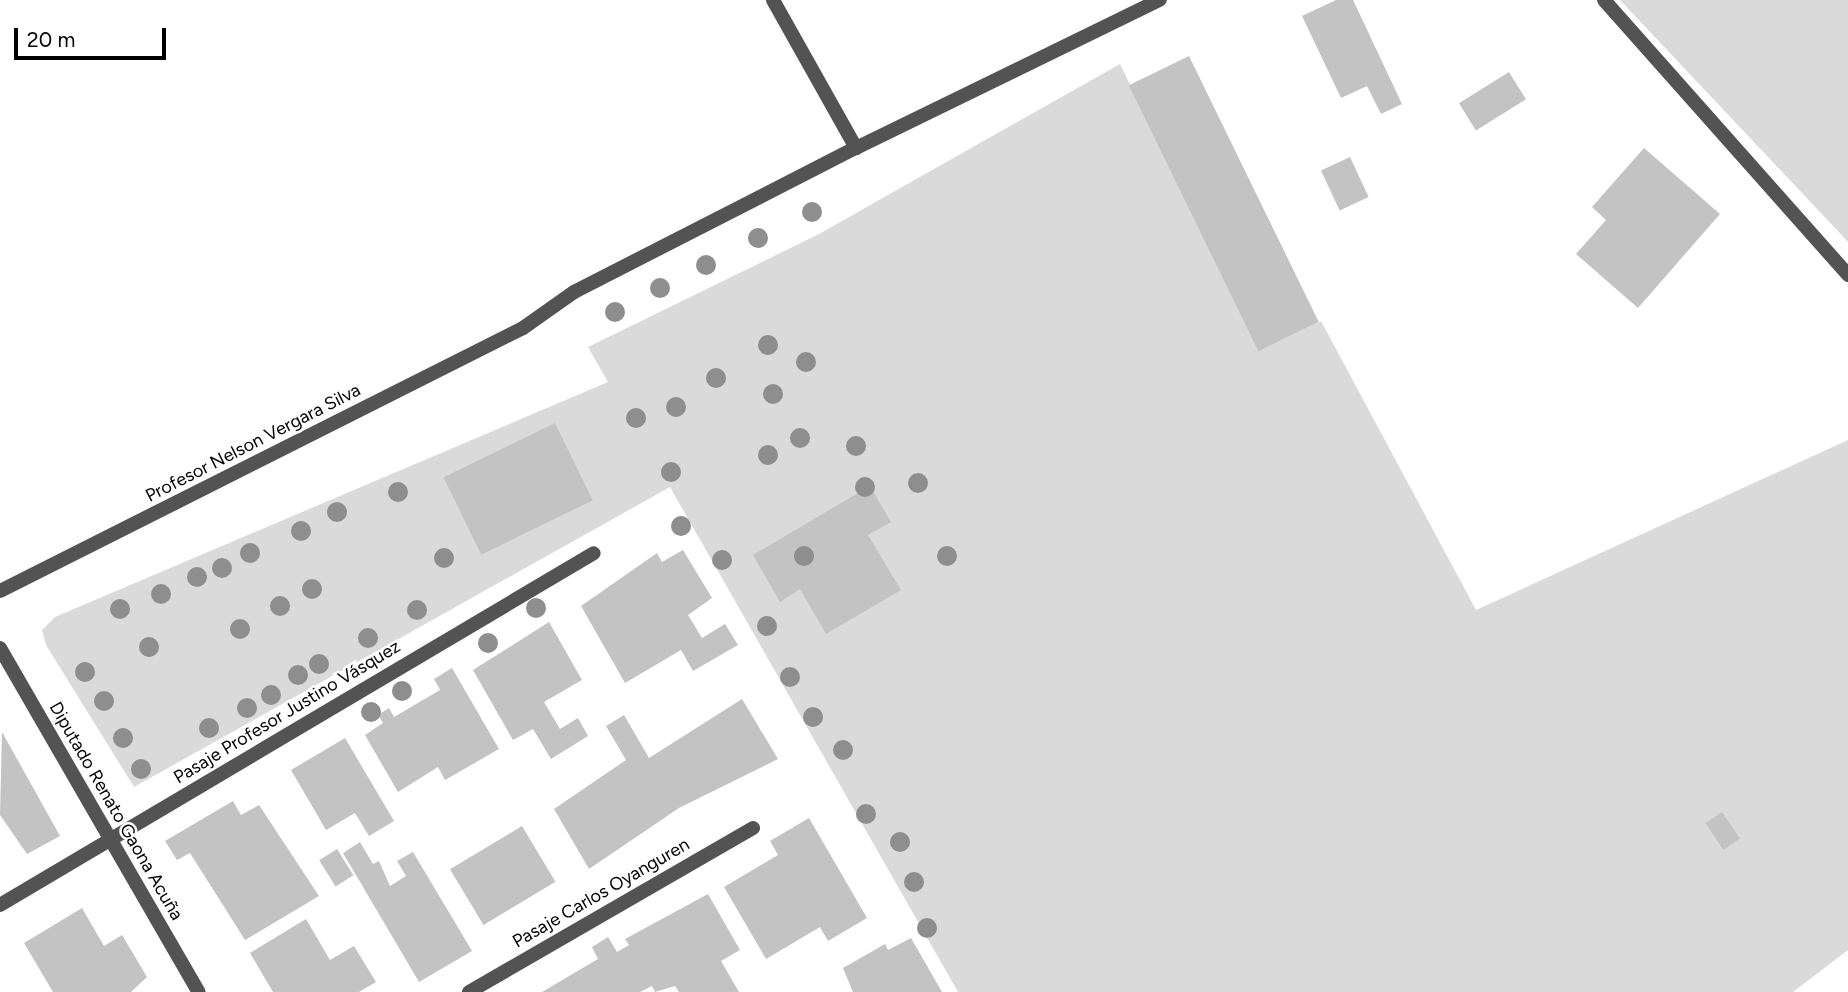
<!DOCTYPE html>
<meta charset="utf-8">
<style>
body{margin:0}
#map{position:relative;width:1848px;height:992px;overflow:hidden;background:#fff;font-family:Figtree,sans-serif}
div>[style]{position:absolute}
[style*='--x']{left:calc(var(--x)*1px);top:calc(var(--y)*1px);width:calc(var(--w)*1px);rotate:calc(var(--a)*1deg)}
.green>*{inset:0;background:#dadada}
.building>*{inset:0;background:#c3c3c3;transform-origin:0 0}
.minor>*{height:14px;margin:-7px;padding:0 7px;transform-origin:7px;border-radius:7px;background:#535353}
.trees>*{width:20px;height:20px;margin:-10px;border-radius:50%;background:#8e8e8e}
span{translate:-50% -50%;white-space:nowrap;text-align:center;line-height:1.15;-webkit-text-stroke:5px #fff;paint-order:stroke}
.street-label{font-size:18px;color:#000}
.scale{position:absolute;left:14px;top:28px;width:152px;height:32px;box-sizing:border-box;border:4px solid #000;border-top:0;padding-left:9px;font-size:21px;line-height:24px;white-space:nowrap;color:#000;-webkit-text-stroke:5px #fff;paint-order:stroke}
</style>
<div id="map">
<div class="green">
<i style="clip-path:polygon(1620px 0,1848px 0,1848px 242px,1836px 229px)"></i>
<i style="clip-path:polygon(1120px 64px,1259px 351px,1321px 321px,1476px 610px,1848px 440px,1848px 950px,1793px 992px,958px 992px,670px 487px,134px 787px,46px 645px,42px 630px,55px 617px,608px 382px,588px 347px,819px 234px)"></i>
</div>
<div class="building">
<i style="clip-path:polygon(1336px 0,1353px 0,1402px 104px,1381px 114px,1367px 86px,1341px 98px,1302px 16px)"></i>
<i style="left:1189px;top:56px;width:296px;height:67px;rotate:64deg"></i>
<i style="left:1509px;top:72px;width:32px;height:59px;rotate:58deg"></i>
<i style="clip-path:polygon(1644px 148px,1720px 214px,1638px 308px,1576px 254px,1606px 220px,1592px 207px)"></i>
<i style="left:1350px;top:157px;width:44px;height:32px;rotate:65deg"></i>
<i style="left:555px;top:423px;width:86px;height:124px;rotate:64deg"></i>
<i style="clip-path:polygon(870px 486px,891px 522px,868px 535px,901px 590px,826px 634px,800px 589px,780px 602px,753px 555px)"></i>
<i style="clip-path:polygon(683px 550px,712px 598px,688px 615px,702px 638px,725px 624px,738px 645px,693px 671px,681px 650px,625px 683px,581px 606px,657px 553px,662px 562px)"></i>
<i style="clip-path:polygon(549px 622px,582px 680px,544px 702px,560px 729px,578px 718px,588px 736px,551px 759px,533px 729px,513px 740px,473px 670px)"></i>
<i style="clip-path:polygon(452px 668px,499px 749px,445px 780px,438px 767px,398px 792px,365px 735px,383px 723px,378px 715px,389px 708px,394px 717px,440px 690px,434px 679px)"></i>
<i style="clip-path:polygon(742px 699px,778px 759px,679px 808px,589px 869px,554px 809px,626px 760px,606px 726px,624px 715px,649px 758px)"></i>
<i style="clip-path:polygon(2px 732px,60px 836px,27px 854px,0 815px)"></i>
<i style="clip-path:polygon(345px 738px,394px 821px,369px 836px,355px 813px,326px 830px,291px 770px)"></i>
<i style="clip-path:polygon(233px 801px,241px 815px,259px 805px,319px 896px,245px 940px,190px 853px,177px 860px,165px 841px)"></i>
<i style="left:1722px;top:812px;width:32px;height:20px;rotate:56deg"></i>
<i style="clip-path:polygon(809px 818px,867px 918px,828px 941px,820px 927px,766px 959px,724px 887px,778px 855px,770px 841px)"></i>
<i style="left:522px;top:826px;width:65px;height:84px;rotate:59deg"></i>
<i style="clip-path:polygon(360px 842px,373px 864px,379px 861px,390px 886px,406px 876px,397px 861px,413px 852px,472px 951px,419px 982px,343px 853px)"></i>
<i style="left:337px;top:849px;width:31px;height:21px;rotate:58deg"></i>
<i style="clip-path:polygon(708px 894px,740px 950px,721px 961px,739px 992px,679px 992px,675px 986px,655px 992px,652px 986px,640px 992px,542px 992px,598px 959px,592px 947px,608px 937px,617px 952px,629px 945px,625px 939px)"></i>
<i style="clip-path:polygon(82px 908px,104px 946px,122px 935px,147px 977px,131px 992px,53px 992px,24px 943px)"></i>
<i style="clip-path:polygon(306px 919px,330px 960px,354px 946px,376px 982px,359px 992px,273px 992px,250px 953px)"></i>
<i style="clip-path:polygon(911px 938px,942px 992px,853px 992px,843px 968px,885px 944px,888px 950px)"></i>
</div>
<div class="minor">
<i style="--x:773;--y:0;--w:170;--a:60.7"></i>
<i style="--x:1604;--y:0;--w:368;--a:48.4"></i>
<i style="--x:0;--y:591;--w:585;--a:-26.7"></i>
<i style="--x:523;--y:328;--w:62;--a:-35.2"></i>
<i style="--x:574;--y:292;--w:317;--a:-27.1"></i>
<i style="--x:856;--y:148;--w:338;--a:-26"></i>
<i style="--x:0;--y:648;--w:397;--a:60"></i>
<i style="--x:0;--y:905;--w:690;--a:-30.65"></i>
<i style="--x:469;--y:992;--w:328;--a:-30"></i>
</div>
<div class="trees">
<i style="left:812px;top:212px"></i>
<i style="left:758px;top:238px"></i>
<i style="left:706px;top:265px"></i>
<i style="left:660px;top:288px"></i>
<i style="left:615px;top:312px"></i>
<i style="left:768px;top:345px"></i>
<i style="left:806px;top:362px"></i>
<i style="left:716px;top:378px"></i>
<i style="left:773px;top:394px"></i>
<i style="left:676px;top:407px"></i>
<i style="left:636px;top:418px"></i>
<i style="left:800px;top:438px"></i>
<i style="left:856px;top:446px"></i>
<i style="left:768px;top:455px"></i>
<i style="left:671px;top:472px"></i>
<i style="left:918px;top:483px"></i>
<i style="left:865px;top:487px"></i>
<i style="left:398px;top:492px"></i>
<i style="left:337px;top:512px"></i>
<i style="left:681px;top:526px"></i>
<i style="left:301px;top:531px"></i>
<i style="left:250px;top:553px"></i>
<i style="left:804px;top:556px"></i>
<i style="left:947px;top:556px"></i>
<i style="left:444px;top:558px"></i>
<i style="left:722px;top:560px"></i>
<i style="left:222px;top:568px"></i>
<i style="left:197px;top:577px"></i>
<i style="left:312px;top:589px"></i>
<i style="left:161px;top:594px"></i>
<i style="left:280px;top:606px"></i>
<i style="left:536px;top:608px"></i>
<i style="left:120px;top:609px"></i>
<i style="left:417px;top:610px"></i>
<i style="left:767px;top:626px"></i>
<i style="left:240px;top:629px"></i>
<i style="left:368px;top:638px"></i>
<i style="left:488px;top:643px"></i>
<i style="left:149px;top:647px"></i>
<i style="left:319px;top:664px"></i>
<i style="left:85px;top:672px"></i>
<i style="left:298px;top:675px"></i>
<i style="left:790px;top:677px"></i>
<i style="left:402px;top:691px"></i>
<i style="left:271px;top:695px"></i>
<i style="left:104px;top:701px"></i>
<i style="left:247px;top:708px"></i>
<i style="left:371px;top:712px"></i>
<i style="left:813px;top:717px"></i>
<i style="left:209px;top:728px"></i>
<i style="left:123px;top:738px"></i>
<i style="left:843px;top:750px"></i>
<i style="left:141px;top:769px"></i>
<i style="left:866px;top:814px"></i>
<i style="left:900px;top:842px"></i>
<i style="left:914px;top:882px"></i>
<i style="left:927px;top:928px"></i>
</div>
<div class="street-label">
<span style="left:253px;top:443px;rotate:-27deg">Profesor Nelson Vergara Silva</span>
<span style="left:287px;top:712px;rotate:-31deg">Pasaje Profesor Justino Vásquez</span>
<span style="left:116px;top:811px;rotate:60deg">Diputado Renato Gaona Acuña</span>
<span style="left:601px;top:893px;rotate:-30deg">Pasaje Carlos Oyanguren</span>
</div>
<div class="scale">20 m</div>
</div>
